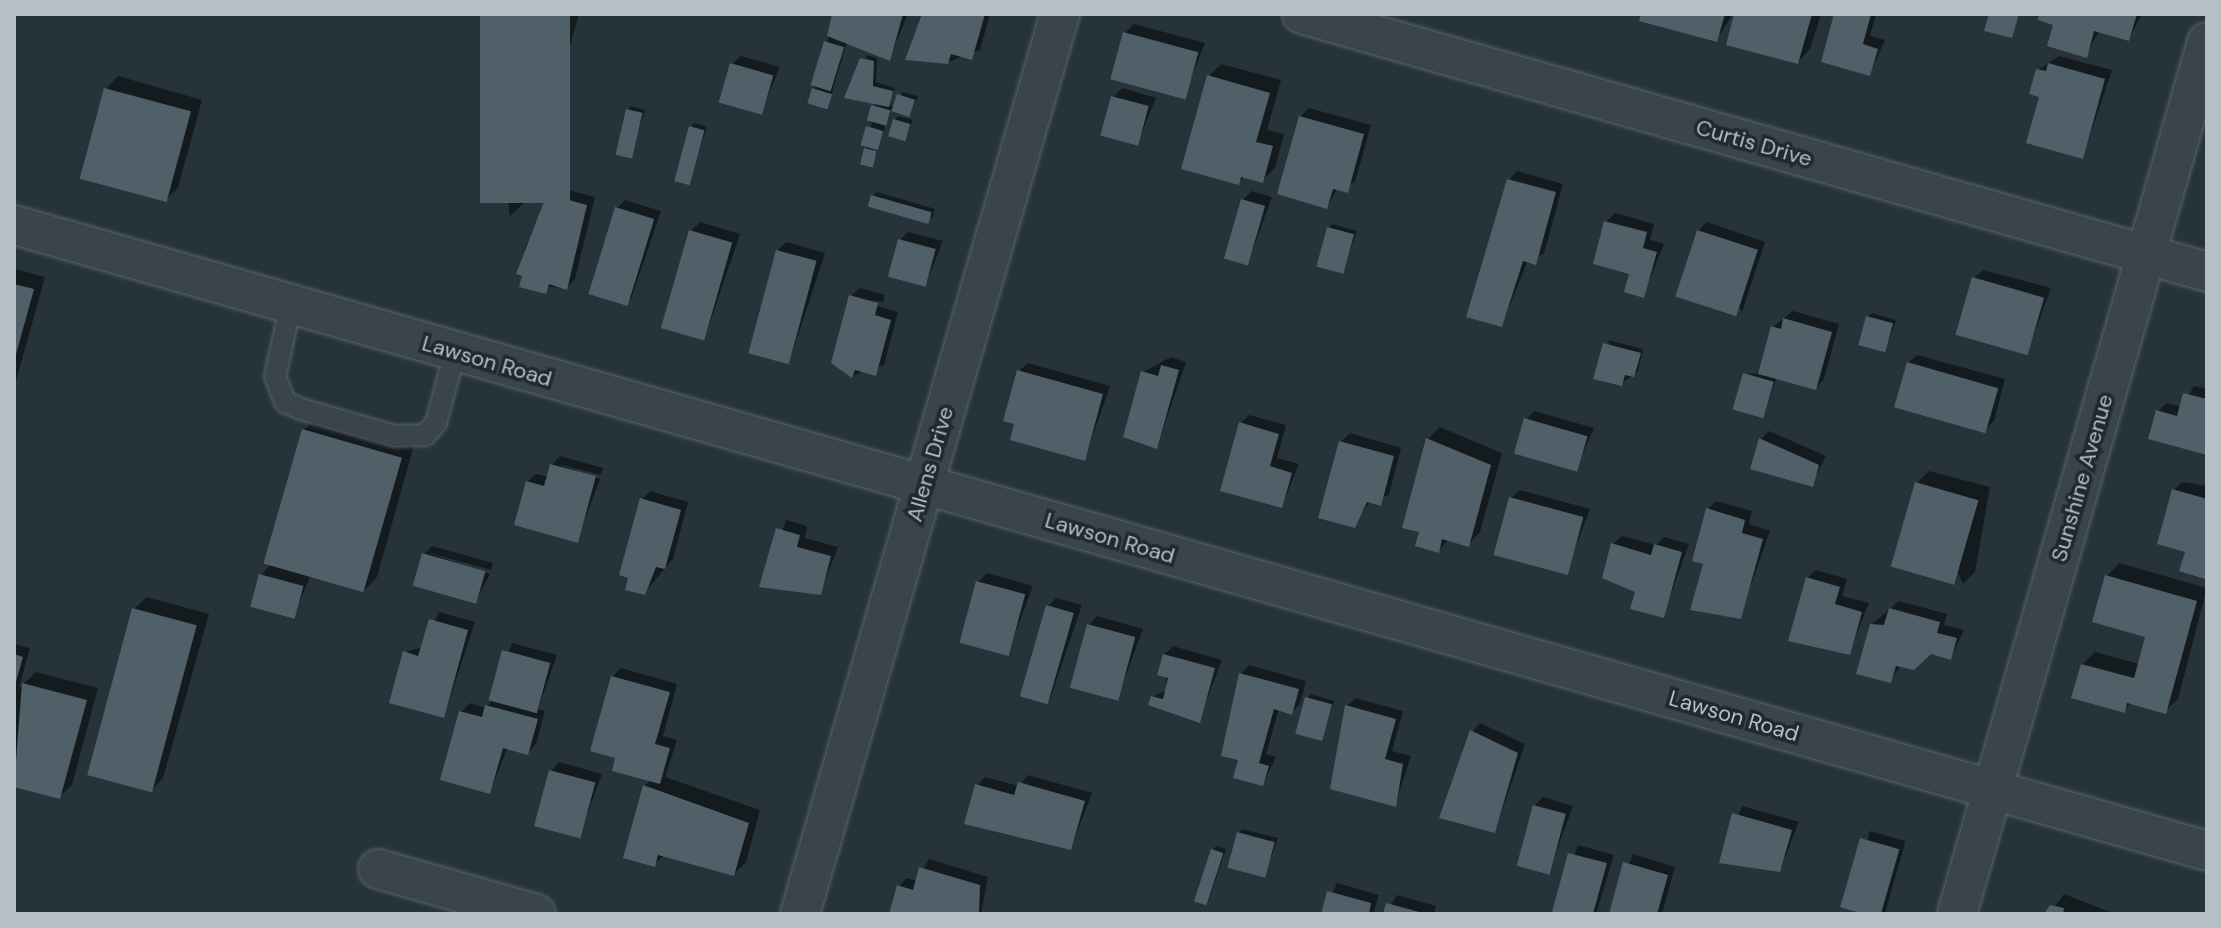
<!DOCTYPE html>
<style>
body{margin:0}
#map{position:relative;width:2221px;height:928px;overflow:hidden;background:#26333b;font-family:"DM Sans",sans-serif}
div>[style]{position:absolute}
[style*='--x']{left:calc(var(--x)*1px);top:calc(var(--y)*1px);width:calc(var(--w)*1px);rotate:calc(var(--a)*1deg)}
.shadow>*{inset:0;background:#0007;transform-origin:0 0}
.building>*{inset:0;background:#515f69;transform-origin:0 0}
.roads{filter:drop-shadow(0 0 2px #57626a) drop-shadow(0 0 2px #57626a)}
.service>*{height:20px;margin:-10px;padding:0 10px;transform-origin:10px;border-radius:10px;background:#39444c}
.minor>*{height:38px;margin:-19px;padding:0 19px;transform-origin:19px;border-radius:19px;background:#39444c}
span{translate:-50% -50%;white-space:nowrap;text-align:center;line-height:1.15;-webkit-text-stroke:7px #1e2931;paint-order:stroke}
.street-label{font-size:22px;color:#b5bfc7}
.frame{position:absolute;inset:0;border:16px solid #b5bfc7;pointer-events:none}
</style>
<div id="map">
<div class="shadow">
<i style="clip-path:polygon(482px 14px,579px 14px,526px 201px,510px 216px)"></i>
<i style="clip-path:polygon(835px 14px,908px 14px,889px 59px,847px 42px,828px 106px,814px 90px)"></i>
<i style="clip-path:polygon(923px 14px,990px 14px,980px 50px,948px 62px)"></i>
<i style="clip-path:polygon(1643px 14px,1733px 14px,1717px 39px)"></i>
<i style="clip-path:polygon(1739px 14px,1821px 14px,1810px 49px,1798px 62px)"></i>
<i style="clip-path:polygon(1836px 14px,1876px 14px,1870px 36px,1885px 40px,1870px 74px)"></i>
<i style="clip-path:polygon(2041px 14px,2142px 14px,2129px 39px,2099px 31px,2086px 55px)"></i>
<i style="clip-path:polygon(1134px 24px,1205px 43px,1184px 97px,1125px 33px)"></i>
<i style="clip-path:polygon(866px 55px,877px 58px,876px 82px,895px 88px,888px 105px,895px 107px,902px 92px,918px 96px,910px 114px,891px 109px,872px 166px,866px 149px,876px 102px)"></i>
<i style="clip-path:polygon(741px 56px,780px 67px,761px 112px,732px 64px)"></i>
<i style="clip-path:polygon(2059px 56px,2112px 70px,2083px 156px,2041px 95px,2038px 70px)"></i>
<i style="clip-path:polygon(1221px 64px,1281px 80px,1267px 130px,1284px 134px,1275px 168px,1263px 180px,1245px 176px,1238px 183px,1209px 76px)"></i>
<i style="clip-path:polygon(118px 76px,202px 100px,178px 188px,165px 200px,106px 89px)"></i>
<i style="clip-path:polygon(1122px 88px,1156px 98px,1137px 144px,1113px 97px)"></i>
<i style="clip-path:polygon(631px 106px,645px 110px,630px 156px,628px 110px)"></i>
<i style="clip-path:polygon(1309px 108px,1371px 125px,1355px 182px,1338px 188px,1327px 207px,1300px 117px)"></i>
<i style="clip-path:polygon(898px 116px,913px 120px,905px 139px,895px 120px)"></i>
<i style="clip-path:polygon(694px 123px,707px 127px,688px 183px,691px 127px)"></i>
<i style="clip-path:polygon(1517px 171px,1563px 184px,1544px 254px,1528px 260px,1502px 325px,1509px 180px)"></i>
<i style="clip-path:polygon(557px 187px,595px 197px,575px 279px,566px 288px,521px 285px,525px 248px)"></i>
<i style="clip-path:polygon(1251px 191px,1272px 197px,1248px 263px,1243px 200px)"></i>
<i style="clip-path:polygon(877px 192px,935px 209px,932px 218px,873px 196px)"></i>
<i style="clip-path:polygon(625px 200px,661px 211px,630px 302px,616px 209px)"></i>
<i style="clip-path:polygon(1615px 213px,1654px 224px,1650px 240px,1664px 244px,1643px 296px,1606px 222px)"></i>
<i style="clip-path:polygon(700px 222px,740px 234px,705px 337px,691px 231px)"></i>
<i style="clip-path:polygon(1707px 222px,1765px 242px,1742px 312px,1698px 231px)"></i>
<i style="clip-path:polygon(1332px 224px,1357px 231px,1343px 271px,1329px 228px)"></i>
<i style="clip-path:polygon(908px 232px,943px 241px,925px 286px,900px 240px)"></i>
<i style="clip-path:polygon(786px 242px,825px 253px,789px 363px,777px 251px)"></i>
<i style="clip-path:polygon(14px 269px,45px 277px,14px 388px)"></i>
<i style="clip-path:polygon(1983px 270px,2051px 288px,2027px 353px,1974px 278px)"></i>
<i style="clip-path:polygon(860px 288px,885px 295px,883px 302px,854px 299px,898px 312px,884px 365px,852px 376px,851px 296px)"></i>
<i style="clip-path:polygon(1793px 311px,1839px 324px,1824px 379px,1816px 388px,1777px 377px,1763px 416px,1745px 374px,1760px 373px,1773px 327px)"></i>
<i style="clip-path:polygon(1872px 313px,1896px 320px,1885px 350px,1868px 317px)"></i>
<i style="clip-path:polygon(1608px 340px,1643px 349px,1638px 371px,1621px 384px)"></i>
<i style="clip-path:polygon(1917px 355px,2005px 379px,1994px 421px,1985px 430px,1908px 363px)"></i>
<i style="clip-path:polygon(1171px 357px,1186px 362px,1157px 447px,1143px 372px)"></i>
<i style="clip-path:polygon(1028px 363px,1110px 386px,1085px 458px,1019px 371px)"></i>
<i style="clip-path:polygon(2194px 386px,2207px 389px,2207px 453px,2158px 411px,2167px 403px,2182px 407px)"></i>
<i style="clip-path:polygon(1534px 411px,1594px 428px,1576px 469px,1526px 420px)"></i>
<i style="clip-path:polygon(1249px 415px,1286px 425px,1277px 458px,1299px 464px,1282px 506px,1241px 423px)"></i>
<i style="clip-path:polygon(316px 418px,414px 445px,377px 577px,365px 590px,311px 575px,293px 617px,261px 575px,271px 564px,304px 430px)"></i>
<i style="clip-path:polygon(1440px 427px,1502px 453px,1480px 532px,1468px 545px,1449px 539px,1438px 551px,1428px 439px)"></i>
<i style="clip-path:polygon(1769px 431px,1826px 456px,1812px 484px,1761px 439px)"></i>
<i style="clip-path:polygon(1350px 433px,1401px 448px,1389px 495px,1370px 501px,1354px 526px,1341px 442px)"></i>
<i style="clip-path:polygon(560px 456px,603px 468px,601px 475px,555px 463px,600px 479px,577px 541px,527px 482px,536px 474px,549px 477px,552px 465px)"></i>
<i style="clip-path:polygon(1929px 471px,1990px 487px,1975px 572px,1963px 584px,1917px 483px)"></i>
<i style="clip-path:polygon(2182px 482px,2207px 486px,2205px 576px,2187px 550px,2174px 490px)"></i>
<i style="clip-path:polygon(1520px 490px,1590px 509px,1566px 573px,1511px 498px)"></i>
<i style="clip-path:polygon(650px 491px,688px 502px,673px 559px,644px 593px,642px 499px)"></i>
<i style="clip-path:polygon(1716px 501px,1752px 511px,1749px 524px,1770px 531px,1740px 616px,1705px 563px,1708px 509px)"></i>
<i style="clip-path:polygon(786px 520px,807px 526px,805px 538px,838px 547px,820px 593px,761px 586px)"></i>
<i style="clip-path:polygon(1622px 536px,1656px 545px,1664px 537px,1689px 544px,1663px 616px,1637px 591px,1613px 544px)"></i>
<i style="clip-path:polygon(432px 546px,493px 563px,491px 570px,426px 552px,490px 574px,476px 601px,424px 554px)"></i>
<i style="clip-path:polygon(2119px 563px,2207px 588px,2178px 699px,2165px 711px,2132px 702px,2124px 710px,2082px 665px,2095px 652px,2139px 664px,2147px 635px,2107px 576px)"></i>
<i style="clip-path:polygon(1816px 570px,1847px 579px,1842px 596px,1869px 603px,1849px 653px,1807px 578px)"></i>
<i style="clip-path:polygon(987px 573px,1033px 586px,1007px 655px,978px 582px)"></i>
<i style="clip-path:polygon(147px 597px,209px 614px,163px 778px,151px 791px,134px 609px)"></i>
<i style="clip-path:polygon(1056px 598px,1082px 605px,1049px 702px,1048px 606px)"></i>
<i style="clip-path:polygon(1899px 601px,1947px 614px,1944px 625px,1964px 630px,1951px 658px,1930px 652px,1901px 665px,1890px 681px,1871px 625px)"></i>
<i style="clip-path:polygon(439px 612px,475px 622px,444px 716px,405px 652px,423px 647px)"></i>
<i style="clip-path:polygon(1097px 616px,1143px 629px,1117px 699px,1089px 625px)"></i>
<i style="clip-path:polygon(512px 643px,557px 655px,538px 709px,545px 711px,536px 744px,528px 753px,508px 747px,490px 792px,461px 712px,470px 703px,486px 708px,493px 699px)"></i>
<i style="clip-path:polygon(14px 644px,30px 648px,19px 688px,36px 672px,98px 688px,72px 785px,59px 797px,14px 785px)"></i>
<i style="clip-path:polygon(1173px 646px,1222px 660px,1199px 720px,1152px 697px,1167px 690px,1164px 655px)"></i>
<i style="clip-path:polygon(1249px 665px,1306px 681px,1300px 704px,1292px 712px,1279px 709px,1266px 754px,1276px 757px,1263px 784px,1241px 759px,1241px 674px)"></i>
<i style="clip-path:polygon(621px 668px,677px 684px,663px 736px,677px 740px,665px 777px,760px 810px,746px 862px,734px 874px,664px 855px,654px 865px,644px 786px,651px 780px,618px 757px,612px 677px)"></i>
<i style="clip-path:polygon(1311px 694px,1334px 701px,1321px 739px,1307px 698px)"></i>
<i style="clip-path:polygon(1355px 698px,1403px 711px,1392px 751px,1411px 756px,1395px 805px,1347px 706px)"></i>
<i style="clip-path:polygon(1480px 723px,1525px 744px,1495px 831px,1472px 732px)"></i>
<i style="clip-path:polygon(559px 762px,602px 774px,579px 837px,551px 771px)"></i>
<i style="clip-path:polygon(1028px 775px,1092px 793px,1071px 848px,977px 785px,985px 777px,1019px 786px)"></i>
<i style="clip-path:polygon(1543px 797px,1573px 806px,1548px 874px,1534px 806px)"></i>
<i style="clip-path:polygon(1742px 806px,1799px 822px,1780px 870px,1721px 862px)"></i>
<i style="clip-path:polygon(1242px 829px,1278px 838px,1264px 876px,1238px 833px)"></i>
<i style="left:1870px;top:831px;width:37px;height:78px;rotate:16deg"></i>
<i style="clip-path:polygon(1578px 845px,1614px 855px,1596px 914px,1555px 910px)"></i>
<i style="clip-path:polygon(1216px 846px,1226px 849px,1208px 902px,1213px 850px)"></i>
<i style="clip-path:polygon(1633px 854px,1675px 867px,1662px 914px,1611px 914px)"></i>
<i style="clip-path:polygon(929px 859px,988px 877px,981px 914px,891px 914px,899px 886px,907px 878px,917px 881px)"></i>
<i style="clip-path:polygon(1337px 883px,1379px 895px,1373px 914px,1323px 914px)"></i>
<i style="clip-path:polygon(2064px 894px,2115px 914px,2049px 914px)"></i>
<i style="clip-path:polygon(1397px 895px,1436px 906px,1434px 914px,1385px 914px)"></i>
</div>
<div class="building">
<i style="left:480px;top:14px;width:90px;height:189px"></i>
<i style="clip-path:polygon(832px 14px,903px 14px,890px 61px,827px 36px)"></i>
<i style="clip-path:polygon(922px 14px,985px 14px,972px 60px,951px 54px,948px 64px,905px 60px)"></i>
<i style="clip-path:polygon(1641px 14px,1725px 14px,1717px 42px,1639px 21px)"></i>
<i style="clip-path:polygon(1734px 14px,1812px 14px,1798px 64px,1726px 45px)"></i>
<i style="clip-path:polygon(1834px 14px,1871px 14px,1863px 44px,1878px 49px,1870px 76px,1821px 62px)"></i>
<i style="clip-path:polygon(1989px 14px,2019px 14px,2012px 38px,1984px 31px)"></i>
<i style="clip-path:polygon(2039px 14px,2137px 14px,2129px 41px,2094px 31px,2087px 58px,2047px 46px,2053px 25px,2038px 20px)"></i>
<i style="left:1123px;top:32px;width:78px;height:49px;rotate:15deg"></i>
<i style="left:824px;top:41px;width:21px;height:46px;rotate:17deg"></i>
<i style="clip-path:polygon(860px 58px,874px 61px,873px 86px,893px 91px,889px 107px,844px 98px)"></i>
<i style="left:730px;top:63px;width:45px;height:41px;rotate:16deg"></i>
<i style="clip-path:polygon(2048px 63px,2105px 79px,2083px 159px,2026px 143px,2039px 97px,2029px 94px,2036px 69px,2046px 71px)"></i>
<i style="clip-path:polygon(1207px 75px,1270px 93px,1256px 142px,1273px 146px,1263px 183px,1241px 177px,1239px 185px,1181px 169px)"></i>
<i style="left:104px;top:88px;width:90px;height:94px;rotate:15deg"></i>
<i style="left:812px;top:88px;width:21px;height:16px;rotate:17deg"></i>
<i style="left:897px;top:94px;width:19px;height:18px;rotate:18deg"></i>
<i style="left:1111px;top:96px;width:39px;height:41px;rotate:15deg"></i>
<i style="left:871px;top:105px;width:20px;height:16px;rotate:15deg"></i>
<i style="left:626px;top:109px;width:17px;height:47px;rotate:13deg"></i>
<i style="clip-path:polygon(1299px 116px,1364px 134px,1348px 193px,1333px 189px,1327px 209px,1277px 194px)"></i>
<i style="left:893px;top:119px;width:18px;height:18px;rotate:16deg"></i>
<i style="left:689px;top:126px;width:16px;height:57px;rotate:15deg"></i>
<i style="left:866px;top:126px;width:18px;height:20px;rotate:16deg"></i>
<i style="left:864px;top:148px;width:13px;height:17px;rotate:13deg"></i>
<i style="clip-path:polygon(1507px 179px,1556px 192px,1536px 265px,1523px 261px,1502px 327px,1466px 317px)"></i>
<i style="clip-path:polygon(547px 194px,587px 205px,567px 290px,549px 284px,546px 294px,519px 287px,522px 276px,516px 274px)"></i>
<i style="left:871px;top:195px;width:63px;height:12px;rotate:16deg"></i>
<i style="left:1241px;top:199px;width:25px;height:62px;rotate:16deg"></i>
<i style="left:615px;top:207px;width:41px;height:91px;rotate:17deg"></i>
<i style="clip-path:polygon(1604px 221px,1647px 232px,1643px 248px,1657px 252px,1644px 298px,1624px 292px,1629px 274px,1593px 264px)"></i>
<i style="left:1327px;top:227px;width:28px;height:41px;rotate:15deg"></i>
<i style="left:689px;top:230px;width:45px;height:102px;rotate:16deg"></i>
<i style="left:1697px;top:230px;width:64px;height:70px;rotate:18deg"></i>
<i style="left:898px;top:239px;width:39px;height:39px;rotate:15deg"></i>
<i style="left:776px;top:250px;width:42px;height:107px;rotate:15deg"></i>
<i style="left:1972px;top:277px;width:75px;height:60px;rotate:16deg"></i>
<i style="clip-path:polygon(14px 284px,34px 289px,15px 358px,14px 358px)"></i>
<i style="clip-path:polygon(849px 295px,878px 303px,875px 315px,891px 320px,876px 376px,855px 370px,852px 378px,831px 363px)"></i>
<i style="left:1866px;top:316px;width:28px;height:30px;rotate:15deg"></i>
<i style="clip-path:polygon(1783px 318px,1832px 332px,1816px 390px,1758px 374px,1771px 326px,1781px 329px)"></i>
<i style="clip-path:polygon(1603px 343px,1641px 353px,1634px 377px,1625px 375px,1622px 386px,1593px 379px)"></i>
<i style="left:1907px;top:362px;width:95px;height:47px;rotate:16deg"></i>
<i style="clip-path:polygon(1161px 365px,1179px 370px,1157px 449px,1123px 437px,1141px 371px,1158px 376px)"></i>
<i style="clip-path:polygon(1017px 370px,1103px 394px,1085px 461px,1010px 440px,1014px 424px,1003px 421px)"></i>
<i style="left:1743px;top:373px;width:32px;height:38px;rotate:16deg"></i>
<i style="clip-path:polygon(2183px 393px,2207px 399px,2207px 455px,2148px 439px,2156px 410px,2177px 416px)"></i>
<i style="left:1524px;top:418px;width:66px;height:37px;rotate:16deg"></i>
<i style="clip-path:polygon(1239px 422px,1279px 434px,1270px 466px,1292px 473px,1282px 508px,1220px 491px)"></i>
<i style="left:302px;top:429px;width:104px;height:140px;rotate:16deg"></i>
<i style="clip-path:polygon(1426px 438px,1491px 465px,1469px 547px,1442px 539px,1439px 553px,1415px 546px,1419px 532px,1402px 528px)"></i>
<i style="clip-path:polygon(1759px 438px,1819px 465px,1813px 487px,1750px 469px)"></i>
<i style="clip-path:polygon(1339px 441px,1394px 456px,1381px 506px,1367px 502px,1355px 528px,1318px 518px)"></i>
<i style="clip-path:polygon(550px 464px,596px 476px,578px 543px,514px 525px,526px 481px,544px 486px)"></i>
<i style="left:1915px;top:482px;width:66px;height:88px;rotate:16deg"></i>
<i style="clip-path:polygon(2172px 489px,2207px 499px,2205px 579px,2179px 571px,2185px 552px,2157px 544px)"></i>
<i style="left:1509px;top:497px;width:77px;height:60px;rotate:15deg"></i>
<i style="clip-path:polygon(640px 498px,681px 510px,665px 569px,656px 567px,645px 595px,625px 590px,628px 578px,619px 575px)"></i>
<i style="clip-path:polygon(1706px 508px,1745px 520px,1742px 533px,1763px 539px,1741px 619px,1690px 610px,1703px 564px,1692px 561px)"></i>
<i style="clip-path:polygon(776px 528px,800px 535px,797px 547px,831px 556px,821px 595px,759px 587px)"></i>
<i style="clip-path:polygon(1611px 543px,1651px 555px,1654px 544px,1682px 552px,1664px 618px,1630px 609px,1635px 592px,1602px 578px)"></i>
<i style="left:422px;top:553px;width:66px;height:34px;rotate:16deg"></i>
<i style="left:259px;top:574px;width:46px;height:34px;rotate:15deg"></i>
<i style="clip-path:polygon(2105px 575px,2197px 601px,2166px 714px,2127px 703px,2125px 713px,2071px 698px,2081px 664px,2134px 678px,2145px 637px,2092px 622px)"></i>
<i style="clip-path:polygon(1806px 577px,1840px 587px,1835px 604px,1862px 612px,1850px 655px,1788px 641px)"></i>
<i style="left:976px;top:581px;width:51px;height:64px;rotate:15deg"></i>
<i style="left:1046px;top:605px;width:29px;height:95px;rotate:16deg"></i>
<i style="left:132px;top:608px;width:67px;height:173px;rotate:15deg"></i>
<i style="clip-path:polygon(1889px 608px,1940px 622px,1937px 633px,1957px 638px,1951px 660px,1931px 654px,1914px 670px,1896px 666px,1891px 683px,1856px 674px,1870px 624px,1884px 625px)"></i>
<i style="clip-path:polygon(429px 619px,468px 630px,444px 718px,389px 703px,403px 651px,418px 656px)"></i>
<i style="left:1087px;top:624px;width:50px;height:66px;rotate:15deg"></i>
<i style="left:502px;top:650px;width:50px;height:52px;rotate:15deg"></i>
<i style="clip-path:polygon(14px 654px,23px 657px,15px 685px,14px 685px)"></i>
<i style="clip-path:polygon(1163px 654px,1215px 668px,1200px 723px,1148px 705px,1151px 696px,1163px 699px,1168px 678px,1157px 675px)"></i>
<i style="clip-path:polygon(1239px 673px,1299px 689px,1292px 715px,1274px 709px,1259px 763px,1269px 766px,1263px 786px,1233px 778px,1238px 760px,1221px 756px)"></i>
<i style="clip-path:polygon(611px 676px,670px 692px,655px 744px,670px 748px,660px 784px,612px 771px,615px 758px,590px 751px)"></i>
<i style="clip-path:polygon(22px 683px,87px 700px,60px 799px,14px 787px)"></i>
<i style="left:1305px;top:697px;width:28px;height:38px;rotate:15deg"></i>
<i style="clip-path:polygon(485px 705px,538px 719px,528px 755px,503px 748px,490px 794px,440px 780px,459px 711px,482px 717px)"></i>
<i style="clip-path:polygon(1345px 705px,1396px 719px,1385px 759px,1403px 764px,1396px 807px,1330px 789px)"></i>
<i style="clip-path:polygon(1470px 730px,1518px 753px,1495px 833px,1439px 818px)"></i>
<i style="left:549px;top:770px;width:48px;height:58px;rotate:15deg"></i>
<i style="clip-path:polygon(1018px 782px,1085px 801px,1071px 850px,964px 824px,975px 784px,1014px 795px)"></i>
<i style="clip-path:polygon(643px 785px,749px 823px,734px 876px,658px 855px,655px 867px,623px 858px)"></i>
<i style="left:1533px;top:805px;width:34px;height:63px;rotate:15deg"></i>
<i style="clip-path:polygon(1732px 813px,1792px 830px,1780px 872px,1719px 863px)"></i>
<i style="left:1237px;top:832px;width:39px;height:37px;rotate:15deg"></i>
<i style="left:1860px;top:838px;width:41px;height:72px;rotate:16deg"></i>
<i style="left:1211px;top:849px;width:13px;height:55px;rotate:18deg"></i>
<i style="clip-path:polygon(1568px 853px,1607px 863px,1593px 914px,1552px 912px)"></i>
<i style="clip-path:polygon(1623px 862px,1668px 875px,1657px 914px,1609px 914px)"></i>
<i style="clip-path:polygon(919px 867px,980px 885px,979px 914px,889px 914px,897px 885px,913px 890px)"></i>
<i style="clip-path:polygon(1327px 891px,1371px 903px,1369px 914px,1321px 914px)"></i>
<i style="clip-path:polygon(1386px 903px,1423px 913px,1423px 914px,1383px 914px)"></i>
<i style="clip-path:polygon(2050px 905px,2064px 908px,2063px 914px,2044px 914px)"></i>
</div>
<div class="roads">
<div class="service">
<i style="--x:291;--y:304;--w:74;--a:102.5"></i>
<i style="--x:275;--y:376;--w:28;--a:69"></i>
<i style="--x:285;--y:402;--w:17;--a:24"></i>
<i style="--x:301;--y:409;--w:98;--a:16"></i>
<i style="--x:395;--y:436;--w:30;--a:-2"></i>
<i style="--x:425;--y:435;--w:16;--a:-47"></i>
<i style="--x:436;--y:423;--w:73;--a:-75"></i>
</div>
<div class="minor">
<i style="--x:1302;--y:14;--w:941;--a:15.91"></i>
<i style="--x:14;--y:225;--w:2281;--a:15.93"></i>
<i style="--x:378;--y:869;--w:164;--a:15.9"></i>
<i style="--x:800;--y:914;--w:937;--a:-73.89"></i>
<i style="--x:1957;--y:914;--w:907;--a:-74"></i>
</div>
</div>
<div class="street-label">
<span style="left:1754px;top:143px;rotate:16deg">Curtis Drive</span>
<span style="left:487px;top:361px;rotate:16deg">Lawson Road</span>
<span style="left:930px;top:464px;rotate:-74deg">Allens Drive</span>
<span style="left:2082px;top:478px;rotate:-74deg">Sunshine Avenue</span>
<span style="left:1110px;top:538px;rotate:16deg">Lawson Road</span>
<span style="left:1734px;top:716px;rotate:16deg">Lawson Road</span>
</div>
<div class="frame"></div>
</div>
